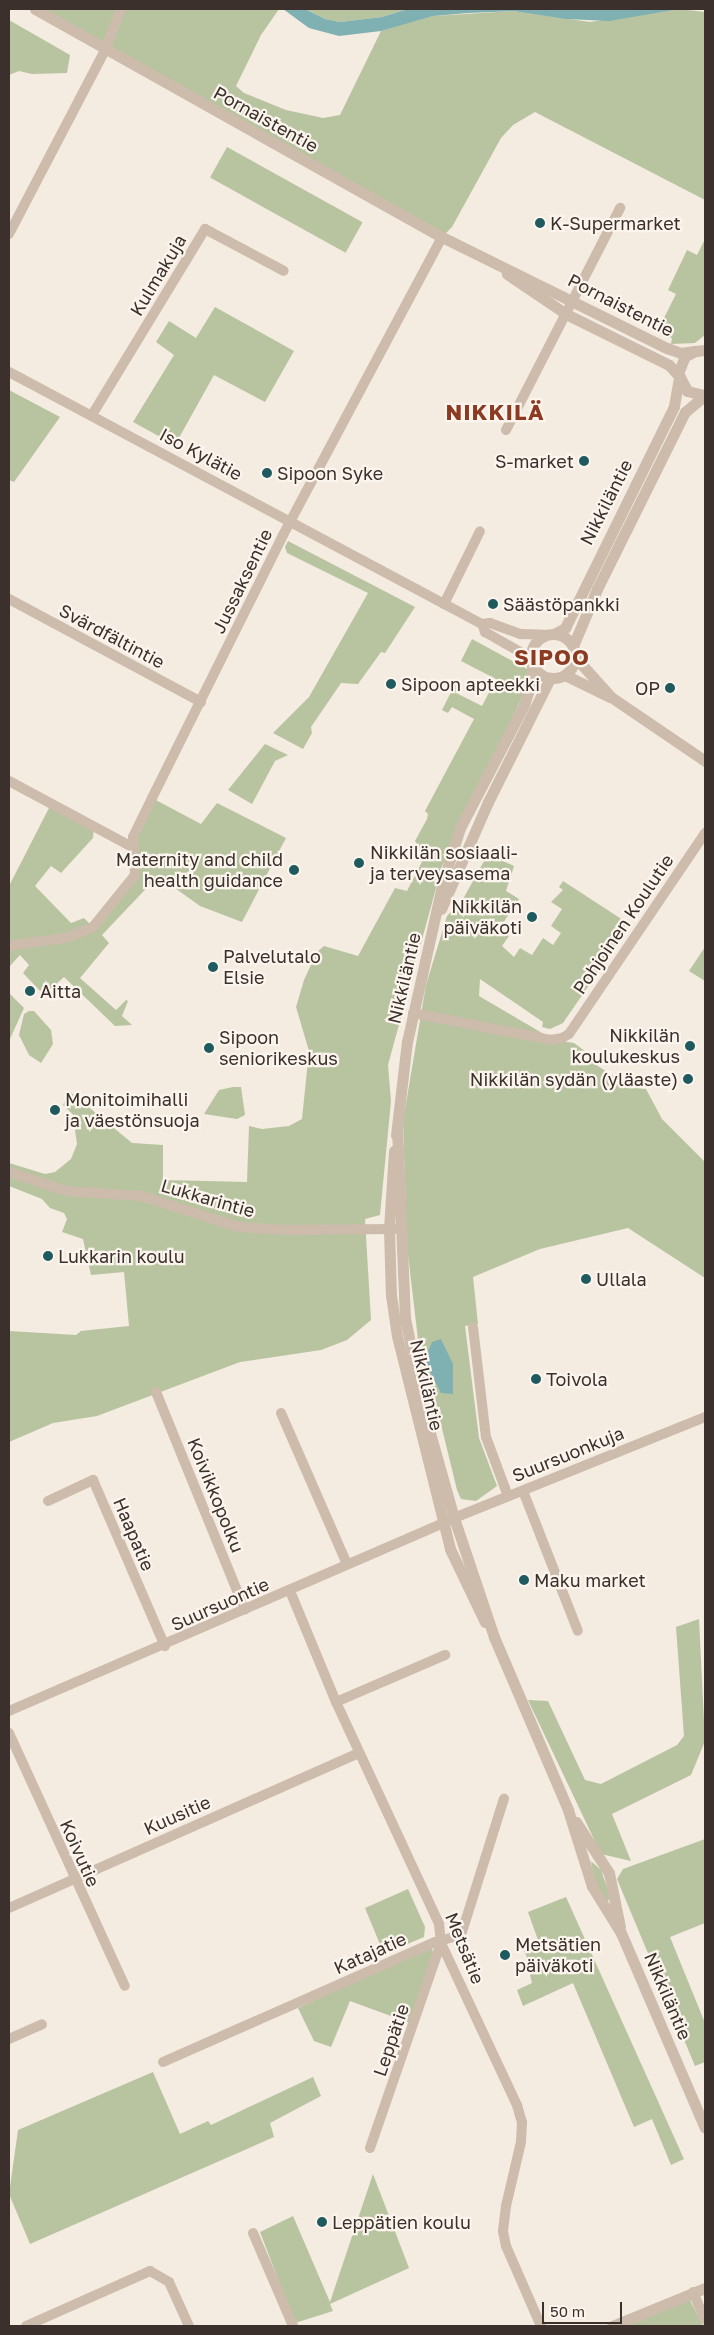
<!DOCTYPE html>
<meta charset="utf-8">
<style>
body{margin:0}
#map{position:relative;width:714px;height:2335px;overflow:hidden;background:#f4ebe1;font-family:"Golos Text",sans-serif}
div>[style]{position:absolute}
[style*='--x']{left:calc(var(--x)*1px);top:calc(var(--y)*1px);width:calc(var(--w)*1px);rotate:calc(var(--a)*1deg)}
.green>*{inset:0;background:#b8c4a0;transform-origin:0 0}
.water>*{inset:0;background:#7fb0b2}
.minor>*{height:10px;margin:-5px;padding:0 5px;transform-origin:5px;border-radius:5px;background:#cdbbac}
.tertiary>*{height:11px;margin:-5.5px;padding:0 5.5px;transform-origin:5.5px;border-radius:5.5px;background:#cdbbac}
.tertiary>.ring{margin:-5.5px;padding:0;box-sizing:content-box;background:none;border:11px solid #cdbbac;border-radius:50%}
.dots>*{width:14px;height:14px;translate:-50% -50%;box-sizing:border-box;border:2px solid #fbf5ee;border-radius:50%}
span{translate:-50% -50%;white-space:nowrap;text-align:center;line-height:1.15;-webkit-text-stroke:4.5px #fbf5ee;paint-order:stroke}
.street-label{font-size:18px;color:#3b302b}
.poi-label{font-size:18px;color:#3b302b}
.left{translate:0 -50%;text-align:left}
.right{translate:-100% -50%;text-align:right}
.district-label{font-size:22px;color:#8c3b22;font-weight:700;letter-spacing:1px}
.frame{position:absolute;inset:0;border:10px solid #3b302b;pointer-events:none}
.scale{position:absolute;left:542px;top:2302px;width:80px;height:22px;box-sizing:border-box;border:2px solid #3b302b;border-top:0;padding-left:6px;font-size:15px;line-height:18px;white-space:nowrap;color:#3b302b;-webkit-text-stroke:4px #fbf5ee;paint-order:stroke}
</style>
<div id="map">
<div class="green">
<i style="clip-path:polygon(35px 9px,279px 9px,261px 35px,236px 86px,244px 93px,286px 110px,323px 118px,340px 115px,381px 31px,403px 24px,433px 16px,513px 11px,590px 22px,679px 9px,705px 12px,705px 200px,535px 112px,513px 125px,501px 138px,452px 227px,442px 237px)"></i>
<i style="clip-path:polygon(305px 9px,408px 9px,382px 17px,340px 22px,325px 19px)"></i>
<i style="clip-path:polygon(9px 20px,70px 55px,67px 73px,32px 74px,19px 71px,9px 75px)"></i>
<i style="left:227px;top:147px;width:155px;height:35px;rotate:29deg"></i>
<i style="clip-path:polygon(705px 239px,705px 335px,695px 343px,671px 344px,672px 338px,657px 332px,676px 294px,668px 290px,687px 250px,697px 255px)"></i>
<i style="clip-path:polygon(215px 307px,294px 351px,265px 402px,214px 375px,175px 445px,133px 422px,174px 355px,156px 342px,169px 321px,196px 338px)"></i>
<i style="clip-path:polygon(9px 390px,60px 417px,14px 482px,9px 480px)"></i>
<i style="clip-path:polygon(288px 541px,415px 607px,385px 653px,381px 652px,358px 684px,341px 683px,311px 727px,312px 733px,303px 749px,273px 733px,309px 697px,368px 593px,287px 553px,285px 547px)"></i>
<i style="clip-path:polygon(472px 639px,529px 670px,526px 689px,442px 866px,388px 1065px,391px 1101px,380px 1215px,365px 1219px,371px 1320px,347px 1340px,321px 1350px,240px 1362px,97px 1416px,53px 1423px,9px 1442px,9px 1331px,76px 1335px,81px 1331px,129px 1326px,124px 1272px,91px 1275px,83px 1239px,62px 1232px,67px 1219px,64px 1213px,50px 1208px,42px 1199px,9px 1186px,9px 1163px,45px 1174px,55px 1172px,71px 1159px,77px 1144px,75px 1130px,82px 1123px,63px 1105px,69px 1091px,132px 1143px,163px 1145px,163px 1180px,247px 1182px,249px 1126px,262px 1129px,289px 1126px,302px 1119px,309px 1051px,296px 1007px,304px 980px,317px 952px,324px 946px,358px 956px,395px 888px,407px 891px,425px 856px,415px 841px,427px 819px,428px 814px,425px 811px,474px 719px,452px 707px,448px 713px,442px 710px,455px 684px,461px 686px,458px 694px,482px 706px,496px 679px,461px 661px)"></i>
<i style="clip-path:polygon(265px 744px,288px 755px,275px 761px,252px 804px,228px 790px)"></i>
<i style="clip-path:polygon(152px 798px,201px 824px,217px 803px,286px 838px,242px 922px,200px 906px,158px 876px,102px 935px,109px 943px,80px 978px,116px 1010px,126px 1000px,128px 1001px,122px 1016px,132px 1025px,115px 1026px,64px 977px,44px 995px,23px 973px,29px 965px,20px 955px,9px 967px,9px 886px,50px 806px,94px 826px,93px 838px,61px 873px,51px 866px,35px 886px,71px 923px,84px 918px,93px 927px,135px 875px,132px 847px)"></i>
<i style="clip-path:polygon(488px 854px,514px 866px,506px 891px,519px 899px,499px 929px,509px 936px,502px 946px,514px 957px,520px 948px,532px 955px,543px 938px,553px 945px,561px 933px,551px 926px,562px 909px,551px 902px,563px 890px,559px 887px,563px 881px,626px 922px,624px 934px,563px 1023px,550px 1029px,542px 1027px,543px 1022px,480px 979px,479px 996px,554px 1040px,574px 1043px,585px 1051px,582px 1056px,631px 1087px,646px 1089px,662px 1119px,705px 1162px,705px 1278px,628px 1228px,540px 1249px,473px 1277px,478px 1324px,465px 1326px,479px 1438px,497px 1486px,476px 1501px,461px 1499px,457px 1490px,437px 1408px,423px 1382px,407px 1246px,403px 1121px,426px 985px,447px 916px,463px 899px)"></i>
<i style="clip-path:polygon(705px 947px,705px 981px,689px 971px)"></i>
<i style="clip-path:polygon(9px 993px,24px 1008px,9px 1041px)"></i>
<i style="clip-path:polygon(29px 1011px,34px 1011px,51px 1030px,53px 1044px,41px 1063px,29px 1055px,19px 1035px,24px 1014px)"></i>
<i style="clip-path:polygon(233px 1087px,241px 1087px,245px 1115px,237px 1119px,204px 1114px,219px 1090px)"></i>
<i style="clip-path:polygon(699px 1619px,705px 1741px,691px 1775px,612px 1814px,631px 1861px,601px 1854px,528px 1700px,548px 1701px,585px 1780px,601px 1784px,677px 1745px,684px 1736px,676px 1627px)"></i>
<i style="clip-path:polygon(705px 1839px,705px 1923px,670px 1937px,705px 2023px,705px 2062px,695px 2066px,617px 1879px,623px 1869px)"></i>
<i style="clip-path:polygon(591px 1861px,601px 1870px,608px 1890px,610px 1899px,607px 1901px,596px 1887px)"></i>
<i style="clip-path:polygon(408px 1889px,425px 1927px,424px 1937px,384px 1954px,365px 1908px)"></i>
<i style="clip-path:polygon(566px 1897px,684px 2159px,671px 2165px,652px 2119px,634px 2127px,573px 1983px,523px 2006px,517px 1990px,532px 1983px,530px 1975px,534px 1972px,522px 1947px,538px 1940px,528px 1912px)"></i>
<i style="clip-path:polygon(431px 1946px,433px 1952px,410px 2023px,350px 2001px,331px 2047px,314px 2041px,298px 2008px)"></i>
<i style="clip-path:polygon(153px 2072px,180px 2134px,208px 2121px,211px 2125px,313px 2077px,321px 2096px,270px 2123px,274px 2137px,30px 2244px,9px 2194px,18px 2130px)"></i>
<i style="clip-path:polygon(373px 2174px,409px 2268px,330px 2304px,333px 2311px,295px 2323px,260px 2232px,293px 2216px,330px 2302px)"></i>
<i style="clip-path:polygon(687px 2294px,703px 2326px,612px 2326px)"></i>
</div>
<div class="water">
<i style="clip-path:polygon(283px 9px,305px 9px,325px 19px,340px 22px,382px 17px,408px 9px,679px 9px,609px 21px,566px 19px,513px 11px,468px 13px,433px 16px,381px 31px,339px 36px,309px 28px)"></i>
<i style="clip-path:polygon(441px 1339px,453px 1364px,453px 1394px,441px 1393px,427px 1366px,427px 1354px,432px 1342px)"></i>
</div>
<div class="minor">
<i style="--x:9;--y:234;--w:208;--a:-62.4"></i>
<i style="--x:105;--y:50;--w:44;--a:-68.7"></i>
<i style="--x:9;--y:372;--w:536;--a:28.05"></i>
<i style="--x:482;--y:624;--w:8;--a:-7"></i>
<i style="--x:490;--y:623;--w:33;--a:20"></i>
<i style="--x:521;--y:634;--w:24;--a:2"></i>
<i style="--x:92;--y:415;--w:218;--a:-58.7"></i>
<i style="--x:205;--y:229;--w:89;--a:28"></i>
<i style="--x:506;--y:430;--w:250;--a:-62.8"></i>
<i style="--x:9;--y:599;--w:218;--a:28.2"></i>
<i style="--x:444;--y:604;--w:81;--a:-63.7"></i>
<i style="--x:482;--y:624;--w:9;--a:69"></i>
<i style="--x:485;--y:632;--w:53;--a:29.5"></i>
<i style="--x:9;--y:781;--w:140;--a:28.2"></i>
<i style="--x:9;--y:946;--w:61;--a:-8.5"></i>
<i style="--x:69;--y:937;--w:26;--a:-23"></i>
<i style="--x:93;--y:927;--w:67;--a:-51.1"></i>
<i style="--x:135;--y:875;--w:38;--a:-93"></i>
<i style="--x:133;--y:837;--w:43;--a:-64"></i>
<i style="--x:152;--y:798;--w:294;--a:-63.5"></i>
<i style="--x:283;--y:535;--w:338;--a:-61.9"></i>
<i style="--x:413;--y:1013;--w:140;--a:11.1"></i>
<i style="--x:550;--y:1040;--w:12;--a:-9"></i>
<i style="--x:562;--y:1038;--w:8;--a:-30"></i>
<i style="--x:569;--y:1034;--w:243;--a:-55.9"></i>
<i style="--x:9;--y:1172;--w:61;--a:18.1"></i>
<i style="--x:67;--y:1191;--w:74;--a:3.9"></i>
<i style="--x:141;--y:1196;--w:103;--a:17.6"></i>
<i style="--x:239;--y:1227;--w:44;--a:3.9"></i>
<i style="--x:283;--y:1230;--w:112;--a:-0.5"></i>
<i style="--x:473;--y:1327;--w:111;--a:83.3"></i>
<i style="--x:486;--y:1437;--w:63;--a:69.6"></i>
<i style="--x:156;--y:1392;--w:235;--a:67.8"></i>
<i style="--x:281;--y:1413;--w:165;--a:66.4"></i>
<i style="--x:523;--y:1491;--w:150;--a:68.6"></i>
<i style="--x:48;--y:1501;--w:50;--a:-25"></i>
<i style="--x:93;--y:1480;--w:181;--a:66.6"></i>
<i style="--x:290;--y:1591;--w:120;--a:67.5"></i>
<i style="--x:336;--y:1702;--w:245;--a:65.1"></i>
<i style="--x:439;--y:1924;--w:19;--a:84"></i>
<i style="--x:441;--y:1943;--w:179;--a:64.9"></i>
<i style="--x:517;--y:2105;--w:18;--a:74"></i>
<i style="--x:522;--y:2122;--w:20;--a:93"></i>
<i style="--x:521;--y:2142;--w:66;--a:103.2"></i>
<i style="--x:506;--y:2206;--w:25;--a:97"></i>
<i style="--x:503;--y:2231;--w:15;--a:79"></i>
<i style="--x:506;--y:2246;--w:87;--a:66.4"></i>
<i style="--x:336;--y:1702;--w:119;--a:-23.3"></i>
<i style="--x:9;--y:1711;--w:485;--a:-23.4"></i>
<i style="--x:454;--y:1518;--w:271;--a:-21.9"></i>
<i style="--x:9;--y:1733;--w:278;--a:65.4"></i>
<i style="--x:9;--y:1908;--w:383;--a:-23.9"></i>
<i style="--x:9;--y:2039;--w:36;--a:-24"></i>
<i style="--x:163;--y:2062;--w:297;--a:-23.8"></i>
<i style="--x:435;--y:1942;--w:27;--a:-15"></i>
<i style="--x:461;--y:1935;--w:143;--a:-72.5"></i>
<i style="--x:370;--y:2148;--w:217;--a:-70.9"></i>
<i style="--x:253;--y:2233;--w:101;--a:66.7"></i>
<i style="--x:693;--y:2292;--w:30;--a:67"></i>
<i style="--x:26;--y:2326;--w:136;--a:-23.9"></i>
<i style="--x:150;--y:2271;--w:22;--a:30"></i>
<i style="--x:169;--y:2282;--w:48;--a:65.6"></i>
</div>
<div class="tertiary">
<i style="--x:35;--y:9;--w:467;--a:29.3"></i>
<i style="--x:442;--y:237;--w:251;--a:26.3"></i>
<i style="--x:667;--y:348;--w:15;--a:20"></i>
<i style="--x:681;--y:353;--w:12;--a:-9"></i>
<i style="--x:507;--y:274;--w:71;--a:34.1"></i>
<i style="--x:566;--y:314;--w:115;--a:26.3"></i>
<i style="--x:669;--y:365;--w:13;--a:48"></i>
<i style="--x:705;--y:350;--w:10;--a:174"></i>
<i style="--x:695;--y:351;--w:11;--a:153"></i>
<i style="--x:685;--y:356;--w:18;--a:112"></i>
<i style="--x:678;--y:373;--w:20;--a:63"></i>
<i style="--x:687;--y:391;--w:18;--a:13"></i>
<i class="ring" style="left:531px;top:634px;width:33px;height:33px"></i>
<i style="--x:554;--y:634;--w:13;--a:-29"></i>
<i style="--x:565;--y:628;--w:247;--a:-63.8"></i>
<i style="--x:674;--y:406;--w:27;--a:-80"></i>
<i style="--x:573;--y:646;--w:62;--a:-67.2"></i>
<i style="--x:597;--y:589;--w:198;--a:-63.6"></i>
<i style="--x:685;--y:412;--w:26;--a:-40"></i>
<i style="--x:575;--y:657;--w:54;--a:48"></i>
<i style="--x:611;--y:697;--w:114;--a:34.2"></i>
<i style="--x:565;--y:675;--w:50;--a:26.1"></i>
<i style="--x:441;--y:909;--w:117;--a:-66.3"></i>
<i style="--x:488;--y:802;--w:139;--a:-63.4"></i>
<i style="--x:397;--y:1128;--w:190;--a:87.6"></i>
<i style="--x:405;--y:1318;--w:99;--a:78.3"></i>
<i style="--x:425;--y:1415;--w:107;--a:74.3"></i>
<i style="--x:454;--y:1518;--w:126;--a:71.4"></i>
<i style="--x:494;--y:1637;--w:188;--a:66.8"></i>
<i style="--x:568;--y:1810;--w:80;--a:72.5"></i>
<i style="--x:592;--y:1886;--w:55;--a:58.3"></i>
<i style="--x:621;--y:1933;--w:212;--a:66.7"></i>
<i style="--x:396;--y:1135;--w:94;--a:-83.3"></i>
<i style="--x:407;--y:1042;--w:165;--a:-77.4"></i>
<i style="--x:443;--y:881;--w:56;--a:-72.2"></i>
<i style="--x:460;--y:828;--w:139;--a:-62.5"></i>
<i style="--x:524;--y:705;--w:25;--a:-72"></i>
<i style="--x:532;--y:681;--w:17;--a:-90"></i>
<i style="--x:394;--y:1151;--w:78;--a:93.7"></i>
<i style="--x:389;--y:1229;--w:66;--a:88.3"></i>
<i style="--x:391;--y:1295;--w:41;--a:81.7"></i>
<i style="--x:397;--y:1336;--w:219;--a:76"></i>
<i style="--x:450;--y:1549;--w:81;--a:64.4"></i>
<i style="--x:576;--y:1822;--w:61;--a:57.1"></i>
<i style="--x:609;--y:1873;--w:55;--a:78.5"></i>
<i style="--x:612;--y:2326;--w:100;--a:-22.2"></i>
</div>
<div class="dots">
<i style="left:540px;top:223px;background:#1f5a5e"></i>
<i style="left:584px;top:461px;background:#1f5a5e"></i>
<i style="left:267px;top:473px;background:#1f5a5e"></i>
<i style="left:493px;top:604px;background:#1f5a5e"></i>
<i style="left:391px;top:684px;background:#1f5a5e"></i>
<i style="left:670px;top:688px;background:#1f5a5e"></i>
<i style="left:359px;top:863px;background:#1f5a5e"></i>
<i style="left:294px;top:870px;background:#1f5a5e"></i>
<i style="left:532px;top:917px;background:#1f5a5e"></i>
<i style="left:213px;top:967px;background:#1f5a5e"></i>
<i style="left:30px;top:991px;background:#1f5a5e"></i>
<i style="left:690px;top:1046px;background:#1f5a5e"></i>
<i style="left:209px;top:1048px;background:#1f5a5e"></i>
<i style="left:688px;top:1079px;background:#1f5a5e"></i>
<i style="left:55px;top:1110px;background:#1f5a5e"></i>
<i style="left:48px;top:1256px;background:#1f5a5e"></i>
<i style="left:586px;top:1279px;background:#1f5a5e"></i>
<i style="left:536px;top:1379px;background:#1f5a5e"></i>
<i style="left:524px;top:1580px;background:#1f5a5e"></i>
<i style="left:505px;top:1955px;background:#1f5a5e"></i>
<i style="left:322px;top:2222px;background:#1f5a5e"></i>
</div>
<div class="street-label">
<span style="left:266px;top:119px;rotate:29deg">Pornaistentie</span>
<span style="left:158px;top:275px;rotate:-59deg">Kulmakuja</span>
<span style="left:621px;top:305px;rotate:27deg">Pornaistentie</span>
<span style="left:201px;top:454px;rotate:28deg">Iso Kylätie</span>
<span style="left:606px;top:502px;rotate:-63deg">Nikkiläntie</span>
<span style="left:242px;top:581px;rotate:-64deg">Jussaksentie</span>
<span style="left:112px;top:636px;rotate:28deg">Svärdfältintie</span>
<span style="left:623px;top:924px;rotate:-56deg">Pohjoinen Koulutie</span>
<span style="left:404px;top:978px;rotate:-77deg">Nikkiläntie</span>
<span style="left:208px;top:1198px;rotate:16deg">Lukkarintie</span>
<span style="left:427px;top:1385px;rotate:77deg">Nikkiläntie</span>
<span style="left:568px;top:1454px;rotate:-22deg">Suursuonkuja</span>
<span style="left:216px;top:1495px;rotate:68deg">Koivikkopolku</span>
<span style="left:134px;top:1534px;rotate:67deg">Haapatie</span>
<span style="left:220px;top:1604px;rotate:-24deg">Suursuontie</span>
<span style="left:177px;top:1815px;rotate:-24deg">Kuusitie</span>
<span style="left:80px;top:1853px;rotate:66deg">Koivutie</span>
<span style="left:465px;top:1948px;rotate:68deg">Metsätie</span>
<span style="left:370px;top:1953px;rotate:-24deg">Katajatie</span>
<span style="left:668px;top:1996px;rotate:67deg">Nikkiläntie</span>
<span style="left:391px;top:2040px;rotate:-71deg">Leppätie</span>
</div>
<div class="poi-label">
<span class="left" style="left:550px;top:223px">K-Supermarket</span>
<span class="right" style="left:574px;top:461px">S-market</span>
<span class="left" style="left:277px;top:473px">Sipoon Syke</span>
<span class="left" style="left:503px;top:604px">Säästöpankki</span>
<span class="left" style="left:401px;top:684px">Sipoon apteekki</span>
<span class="right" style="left:660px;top:688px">OP</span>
<span class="left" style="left:370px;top:863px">Nikkilän sosiaali-<br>ja terveysasema</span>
<span class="right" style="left:283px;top:870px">Maternity and child<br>health guidance</span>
<span class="right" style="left:522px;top:917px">Nikkilän<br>päiväkoti</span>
<span class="left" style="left:223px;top:967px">Palvelutalo<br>Elsie</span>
<span class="left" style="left:40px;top:991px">Aitta</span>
<span class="right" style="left:680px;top:1046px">Nikkilän<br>koulukeskus</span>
<span class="left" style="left:219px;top:1048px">Sipoon<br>seniorikeskus</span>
<span class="right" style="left:678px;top:1079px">Nikkilän sydän (yläaste)</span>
<span class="left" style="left:65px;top:1110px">Monitoimihalli<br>ja väestönsuoja</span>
<span class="left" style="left:58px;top:1256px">Lukkarin koulu</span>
<span class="left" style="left:596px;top:1279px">Ullala</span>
<span class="left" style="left:546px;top:1379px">Toivola</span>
<span class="left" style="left:534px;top:1580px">Maku market</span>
<span class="left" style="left:515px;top:1955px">Metsätien<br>päiväkoti</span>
<span class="left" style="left:332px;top:2222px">Leppätien koulu</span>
</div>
<div class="district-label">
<span style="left:495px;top:412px">NIKKILÄ</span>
<span style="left:552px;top:657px">SIPOO</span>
</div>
<div class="frame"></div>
<div class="scale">50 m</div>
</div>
